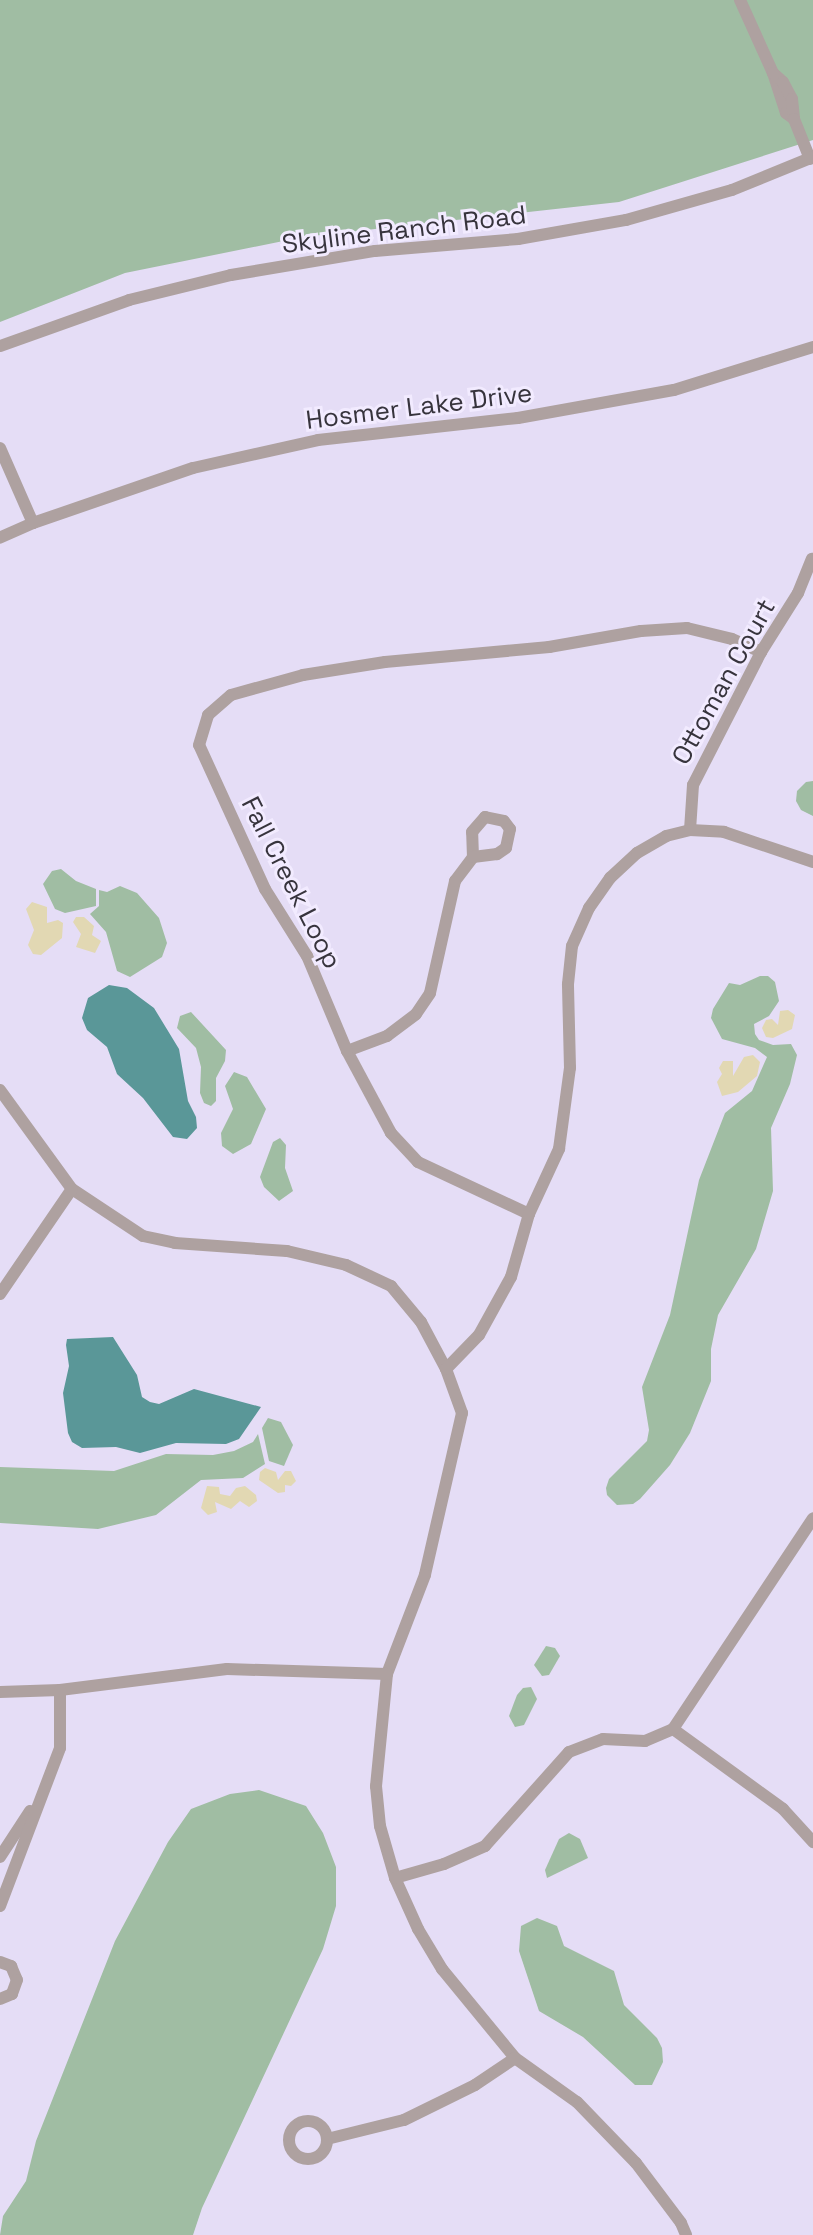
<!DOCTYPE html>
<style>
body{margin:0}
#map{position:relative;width:813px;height:2235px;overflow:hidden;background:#e5ddf6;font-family:"Space Grotesk",sans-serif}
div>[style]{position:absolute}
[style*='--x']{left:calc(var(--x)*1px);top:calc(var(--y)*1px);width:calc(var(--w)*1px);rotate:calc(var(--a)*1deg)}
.green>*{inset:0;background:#a0bda3}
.sand>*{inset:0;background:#e2d8b3}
.water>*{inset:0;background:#5a9798}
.minor>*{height:12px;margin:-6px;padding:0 6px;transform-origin:6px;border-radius:6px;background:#aea1a0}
.minor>.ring{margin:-6px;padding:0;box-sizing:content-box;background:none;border:12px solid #aea1a0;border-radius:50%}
span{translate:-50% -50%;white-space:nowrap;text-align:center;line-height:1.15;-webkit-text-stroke:6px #f2ebff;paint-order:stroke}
.street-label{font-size:26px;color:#37343d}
</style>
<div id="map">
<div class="green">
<i style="clip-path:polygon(0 0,813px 0,813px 140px,619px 202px,303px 237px,125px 273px,0 322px)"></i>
<i style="clip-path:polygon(813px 781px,813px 816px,801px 810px,796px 801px,797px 791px,806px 782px)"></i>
<i style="clip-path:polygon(61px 869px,76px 881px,96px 889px,96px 906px,65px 913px,55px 909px,43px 884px,52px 871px)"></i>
<i style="clip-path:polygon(120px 886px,137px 893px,159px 918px,167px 943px,162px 957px,130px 977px,117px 971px,106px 932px,90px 914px,99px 906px,99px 890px,107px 892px)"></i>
<i style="clip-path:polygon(760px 976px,768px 976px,775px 982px,779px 1001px,769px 1016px,754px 1024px,755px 1034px,759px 1040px,773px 1045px,791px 1044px,797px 1055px,790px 1084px,771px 1128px,773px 1191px,756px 1249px,718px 1315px,711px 1349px,711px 1381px,690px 1433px,670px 1465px,640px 1499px,633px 1504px,617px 1505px,607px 1495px,606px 1488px,609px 1479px,647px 1441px,649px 1430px,642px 1387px,670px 1315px,699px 1180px,725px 1113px,752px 1091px,767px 1057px,755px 1048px,722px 1039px,711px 1018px,713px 1009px,729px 983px,740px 985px)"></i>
<i style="clip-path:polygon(191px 1012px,226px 1050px,225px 1061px,216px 1078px,216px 1101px,211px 1106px,204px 1103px,200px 1093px,201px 1067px,196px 1048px,177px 1028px,180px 1016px)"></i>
<i style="clip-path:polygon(234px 1072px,247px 1077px,266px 1109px,251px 1144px,233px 1154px,222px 1146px,221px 1133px,233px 1109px,225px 1086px)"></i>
<i style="clip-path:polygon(280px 1138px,286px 1145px,285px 1168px,293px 1191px,279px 1201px,264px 1187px,260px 1177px,273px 1142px)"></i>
<i style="clip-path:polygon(268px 1418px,281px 1422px,293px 1445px,284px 1466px,269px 1461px,262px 1428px)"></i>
<i style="clip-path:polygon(258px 1434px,265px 1464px,243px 1478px,201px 1480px,156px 1515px,98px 1529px,0 1523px,0 1467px,114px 1471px,166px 1454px,213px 1455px,234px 1451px,253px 1442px)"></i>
<i style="clip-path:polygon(546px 1646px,555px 1648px,560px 1656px,549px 1675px,542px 1676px,534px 1665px)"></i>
<i style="clip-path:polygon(531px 1687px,537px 1699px,524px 1725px,515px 1727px,509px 1716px,517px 1695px,523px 1688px)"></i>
<i style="clip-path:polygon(259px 1790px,306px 1806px,323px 1833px,336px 1867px,336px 1906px,323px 1949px,202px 2208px,193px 2235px,0 2235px,3px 2216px,26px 2181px,36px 2141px,115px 1941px,168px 1842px,191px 1809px,230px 1794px)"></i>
<i style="clip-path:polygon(569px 1833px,580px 1839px,588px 1858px,547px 1878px,545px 1870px,559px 1839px)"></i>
<i style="clip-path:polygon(537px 1918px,557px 1926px,564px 1946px,614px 1971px,624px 2005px,657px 2038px,662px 2048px,663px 2062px,652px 2085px,635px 2085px,583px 2037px,539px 2011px,519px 1951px,521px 1926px)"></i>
</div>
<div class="sand">
<i style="clip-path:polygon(32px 902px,47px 907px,47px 923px,58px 920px,63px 923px,62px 938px,41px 955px,33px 954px,28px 945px,34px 930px,26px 909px)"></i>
<i style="clip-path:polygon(76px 917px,84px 917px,94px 926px,92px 935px,101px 941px,95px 953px,76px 947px,81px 934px,73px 922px)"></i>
<i style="clip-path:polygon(788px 1010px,795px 1015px,792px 1029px,773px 1038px,766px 1037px,762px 1028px,766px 1020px,772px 1019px,778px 1025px,780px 1011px)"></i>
<i style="clip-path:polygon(753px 1055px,760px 1062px,757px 1076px,738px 1092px,722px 1096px,717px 1082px,722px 1074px,719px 1068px,723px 1061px,733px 1061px,733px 1076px,744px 1057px)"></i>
<i style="clip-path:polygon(265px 1468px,276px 1472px,278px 1480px,285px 1471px,291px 1471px,296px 1481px,291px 1486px,285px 1485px,285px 1492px,278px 1493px,259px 1480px,260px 1472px)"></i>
<i style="clip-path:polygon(207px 1486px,219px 1487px,220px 1494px,230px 1496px,236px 1488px,245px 1486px,256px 1495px,257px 1501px,249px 1507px,240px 1501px,231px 1509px,215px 1502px,217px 1512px,208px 1515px,201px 1508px)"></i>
</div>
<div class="water">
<i style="clip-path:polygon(109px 985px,127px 988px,154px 1008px,179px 1049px,188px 1101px,196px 1117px,197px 1128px,187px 1139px,173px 1137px,143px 1098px,117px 1074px,107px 1047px,87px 1030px,82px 1018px,88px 998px)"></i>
<i style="clip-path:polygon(113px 1337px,137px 1375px,142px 1397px,150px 1402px,159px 1404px,194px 1389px,261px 1407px,239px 1439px,226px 1444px,176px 1443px,140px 1453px,116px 1447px,82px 1448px,72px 1442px,68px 1433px,63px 1393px,69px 1366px,66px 1345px,67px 1339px)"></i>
</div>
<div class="minor">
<i style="--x:740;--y:0;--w:80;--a:65.7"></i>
<i style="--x:773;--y:73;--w:42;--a:72"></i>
<i style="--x:786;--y:113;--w:10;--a:37"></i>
<i style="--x:773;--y:73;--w:13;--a:42"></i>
<i style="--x:783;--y:82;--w:19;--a:62"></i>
<i style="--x:792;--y:99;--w:20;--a:84"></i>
<i style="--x:794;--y:119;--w:43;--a:68.2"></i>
<i style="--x:0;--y:346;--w:137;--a:-19.6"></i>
<i style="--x:129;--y:300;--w:105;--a:-13.8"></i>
<i style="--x:231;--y:275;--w:146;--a:-9.5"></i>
<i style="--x:375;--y:251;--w:144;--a:-4.8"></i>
<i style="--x:518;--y:239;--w:110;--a:-10"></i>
<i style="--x:626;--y:220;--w:110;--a:-15.8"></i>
<i style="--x:732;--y:190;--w:87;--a:-22.2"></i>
<i style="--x:0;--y:448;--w:82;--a:66.3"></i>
<i style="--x:33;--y:523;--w:36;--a:156"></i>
<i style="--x:33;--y:523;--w:169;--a:-19"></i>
<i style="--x:193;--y:468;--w:128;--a:-12.6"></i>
<i style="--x:318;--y:440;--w:201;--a:-6.3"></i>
<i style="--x:518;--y:418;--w:158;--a:-10.2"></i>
<i style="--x:674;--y:390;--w:145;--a:-17.2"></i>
<i style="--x:690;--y:830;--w:45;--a:-86.2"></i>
<i style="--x:693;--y:785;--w:149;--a:-62.9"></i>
<i style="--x:761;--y:652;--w:70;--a:-57.9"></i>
<i style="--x:798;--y:593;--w:37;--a:-68"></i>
<i style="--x:347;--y:1051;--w:43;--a:-20.6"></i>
<i style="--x:387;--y:1036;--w:36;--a:-37"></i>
<i style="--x:416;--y:1014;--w:25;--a:-56"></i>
<i style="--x:430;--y:993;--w:115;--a:-77.4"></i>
<i style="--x:455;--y:881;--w:30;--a:-53"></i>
<i style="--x:473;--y:857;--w:25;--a:-92"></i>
<i style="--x:472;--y:832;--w:20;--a:-49"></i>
<i style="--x:485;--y:817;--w:19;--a:12"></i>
<i style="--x:504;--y:821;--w:10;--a:53"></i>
<i style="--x:510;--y:829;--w:19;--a:102"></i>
<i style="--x:506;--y:848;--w:11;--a:146"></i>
<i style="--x:497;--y:854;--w:24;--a:173"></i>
<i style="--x:0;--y:1090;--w:122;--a:54"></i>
<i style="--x:72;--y:1189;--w:85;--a:33.5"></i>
<i style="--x:143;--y:1236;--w:33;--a:12"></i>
<i style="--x:175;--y:1243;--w:112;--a:4.1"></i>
<i style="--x:287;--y:1251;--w:61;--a:13.3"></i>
<i style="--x:346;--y:1265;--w:50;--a:25"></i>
<i style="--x:391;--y:1286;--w:47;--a:50.2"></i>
<i style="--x:421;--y:1322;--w:53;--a:62"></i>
<i style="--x:446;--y:1369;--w:47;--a:70"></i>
<i style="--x:462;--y:1413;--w:166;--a:102.9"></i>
<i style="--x:425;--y:1575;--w:106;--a:111"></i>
<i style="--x:387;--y:1674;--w:113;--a:95.6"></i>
<i style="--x:376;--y:1786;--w:40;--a:84.3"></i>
<i style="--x:380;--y:1826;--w:54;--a:73.9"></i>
<i style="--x:395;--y:1878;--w:56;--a:65.7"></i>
<i style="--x:418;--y:1929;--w:47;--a:59"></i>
<i style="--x:442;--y:1969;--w:115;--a:50.6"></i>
<i style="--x:515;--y:2058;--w:76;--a:35.4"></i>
<i style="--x:577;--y:2102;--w:85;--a:46"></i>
<i style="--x:636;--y:2163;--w:75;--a:53.1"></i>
<i style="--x:681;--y:2223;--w:13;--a:67"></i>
<i style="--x:529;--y:1214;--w:123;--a:-154.9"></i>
<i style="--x:418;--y:1162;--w:40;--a:-133"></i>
<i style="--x:391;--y:1133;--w:93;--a:-118.2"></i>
<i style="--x:347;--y:1051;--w:103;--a:-112.8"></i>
<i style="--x:307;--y:956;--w:79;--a:-122.1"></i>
<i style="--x:265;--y:889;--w:158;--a:-114.6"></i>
<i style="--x:199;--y:745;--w:31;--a:-73"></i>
<i style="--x:208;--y:715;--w:30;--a:-41"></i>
<i style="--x:231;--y:695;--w:75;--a:-15.5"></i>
<i style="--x:303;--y:675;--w:83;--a:-9"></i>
<i style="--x:385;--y:662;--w:165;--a:-5.2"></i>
<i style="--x:549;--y:647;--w:93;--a:-9.9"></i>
<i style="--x:641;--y:631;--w:46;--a:-3.7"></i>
<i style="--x:687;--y:628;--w:46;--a:13.7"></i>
<i style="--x:732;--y:639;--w:32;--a:24"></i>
<i style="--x:0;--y:1294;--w:127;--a:-55.6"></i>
<i style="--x:446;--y:1369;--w:47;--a:-45.9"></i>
<i style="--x:479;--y:1335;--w:66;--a:-61.1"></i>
<i style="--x:511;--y:1277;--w:66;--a:-74.1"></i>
<i style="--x:529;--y:1214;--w:72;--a:-65.2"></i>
<i style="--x:559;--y:1149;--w:82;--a:-82.3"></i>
<i style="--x:570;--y:1068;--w:84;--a:-91.4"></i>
<i style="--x:568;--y:984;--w:38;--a:-84"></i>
<i style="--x:572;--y:946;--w:42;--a:-65.9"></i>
<i style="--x:589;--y:908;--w:37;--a:-55"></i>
<i style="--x:610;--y:878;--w:37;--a:-43"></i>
<i style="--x:637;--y:853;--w:34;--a:-30"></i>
<i style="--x:666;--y:836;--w:25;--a:-14"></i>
<i style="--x:690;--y:830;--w:34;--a:3"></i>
<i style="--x:724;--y:832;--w:94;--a:18.6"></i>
<i style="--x:0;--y:1692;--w:60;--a:-1.9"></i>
<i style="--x:60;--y:1690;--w:168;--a:-7.2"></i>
<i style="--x:227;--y:1669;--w:160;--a:1.8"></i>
<i style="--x:673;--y:1729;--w:136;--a:36"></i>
<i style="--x:783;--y:1809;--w:45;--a:47.7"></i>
<i style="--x:0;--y:1857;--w:55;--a:-56.9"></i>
<i style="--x:395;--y:1878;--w:51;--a:-15.9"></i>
<i style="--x:444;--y:1864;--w:45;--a:-23.7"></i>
<i style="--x:485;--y:1846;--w:126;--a:-48.2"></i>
<i style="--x:569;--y:1752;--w:36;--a:-21"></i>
<i style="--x:603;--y:1739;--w:42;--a:2.7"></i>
<i style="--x:645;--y:1741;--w:30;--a:-23"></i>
<i style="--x:673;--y:1729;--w:253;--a:-56.4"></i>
<i style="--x:0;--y:1906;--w:169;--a:-69.2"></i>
<i style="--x:60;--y:1748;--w:58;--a:-90"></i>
<i style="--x:0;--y:1962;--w:12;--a:20"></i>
<i style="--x:11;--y:1966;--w:15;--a:67"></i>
<i style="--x:17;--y:1980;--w:15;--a:110"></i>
<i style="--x:12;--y:1994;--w:13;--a:157"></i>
<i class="ring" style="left:289px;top:2121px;width:26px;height:26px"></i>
<i style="--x:327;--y:2139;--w:79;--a:-13.9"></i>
<i style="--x:404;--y:2120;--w:79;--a:-26.2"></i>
<i style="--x:475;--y:2085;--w:48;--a:-34"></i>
</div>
<div class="street-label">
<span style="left:404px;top:230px;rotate:-7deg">Skyline Ranch Road</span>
<span style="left:419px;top:407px;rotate:-7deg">Hosmer Lake Drive</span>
<span style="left:724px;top:682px;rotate:-61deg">Ottoman Court</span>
<span style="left:291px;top:883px;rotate:63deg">Fall Creek Loop</span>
</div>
</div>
